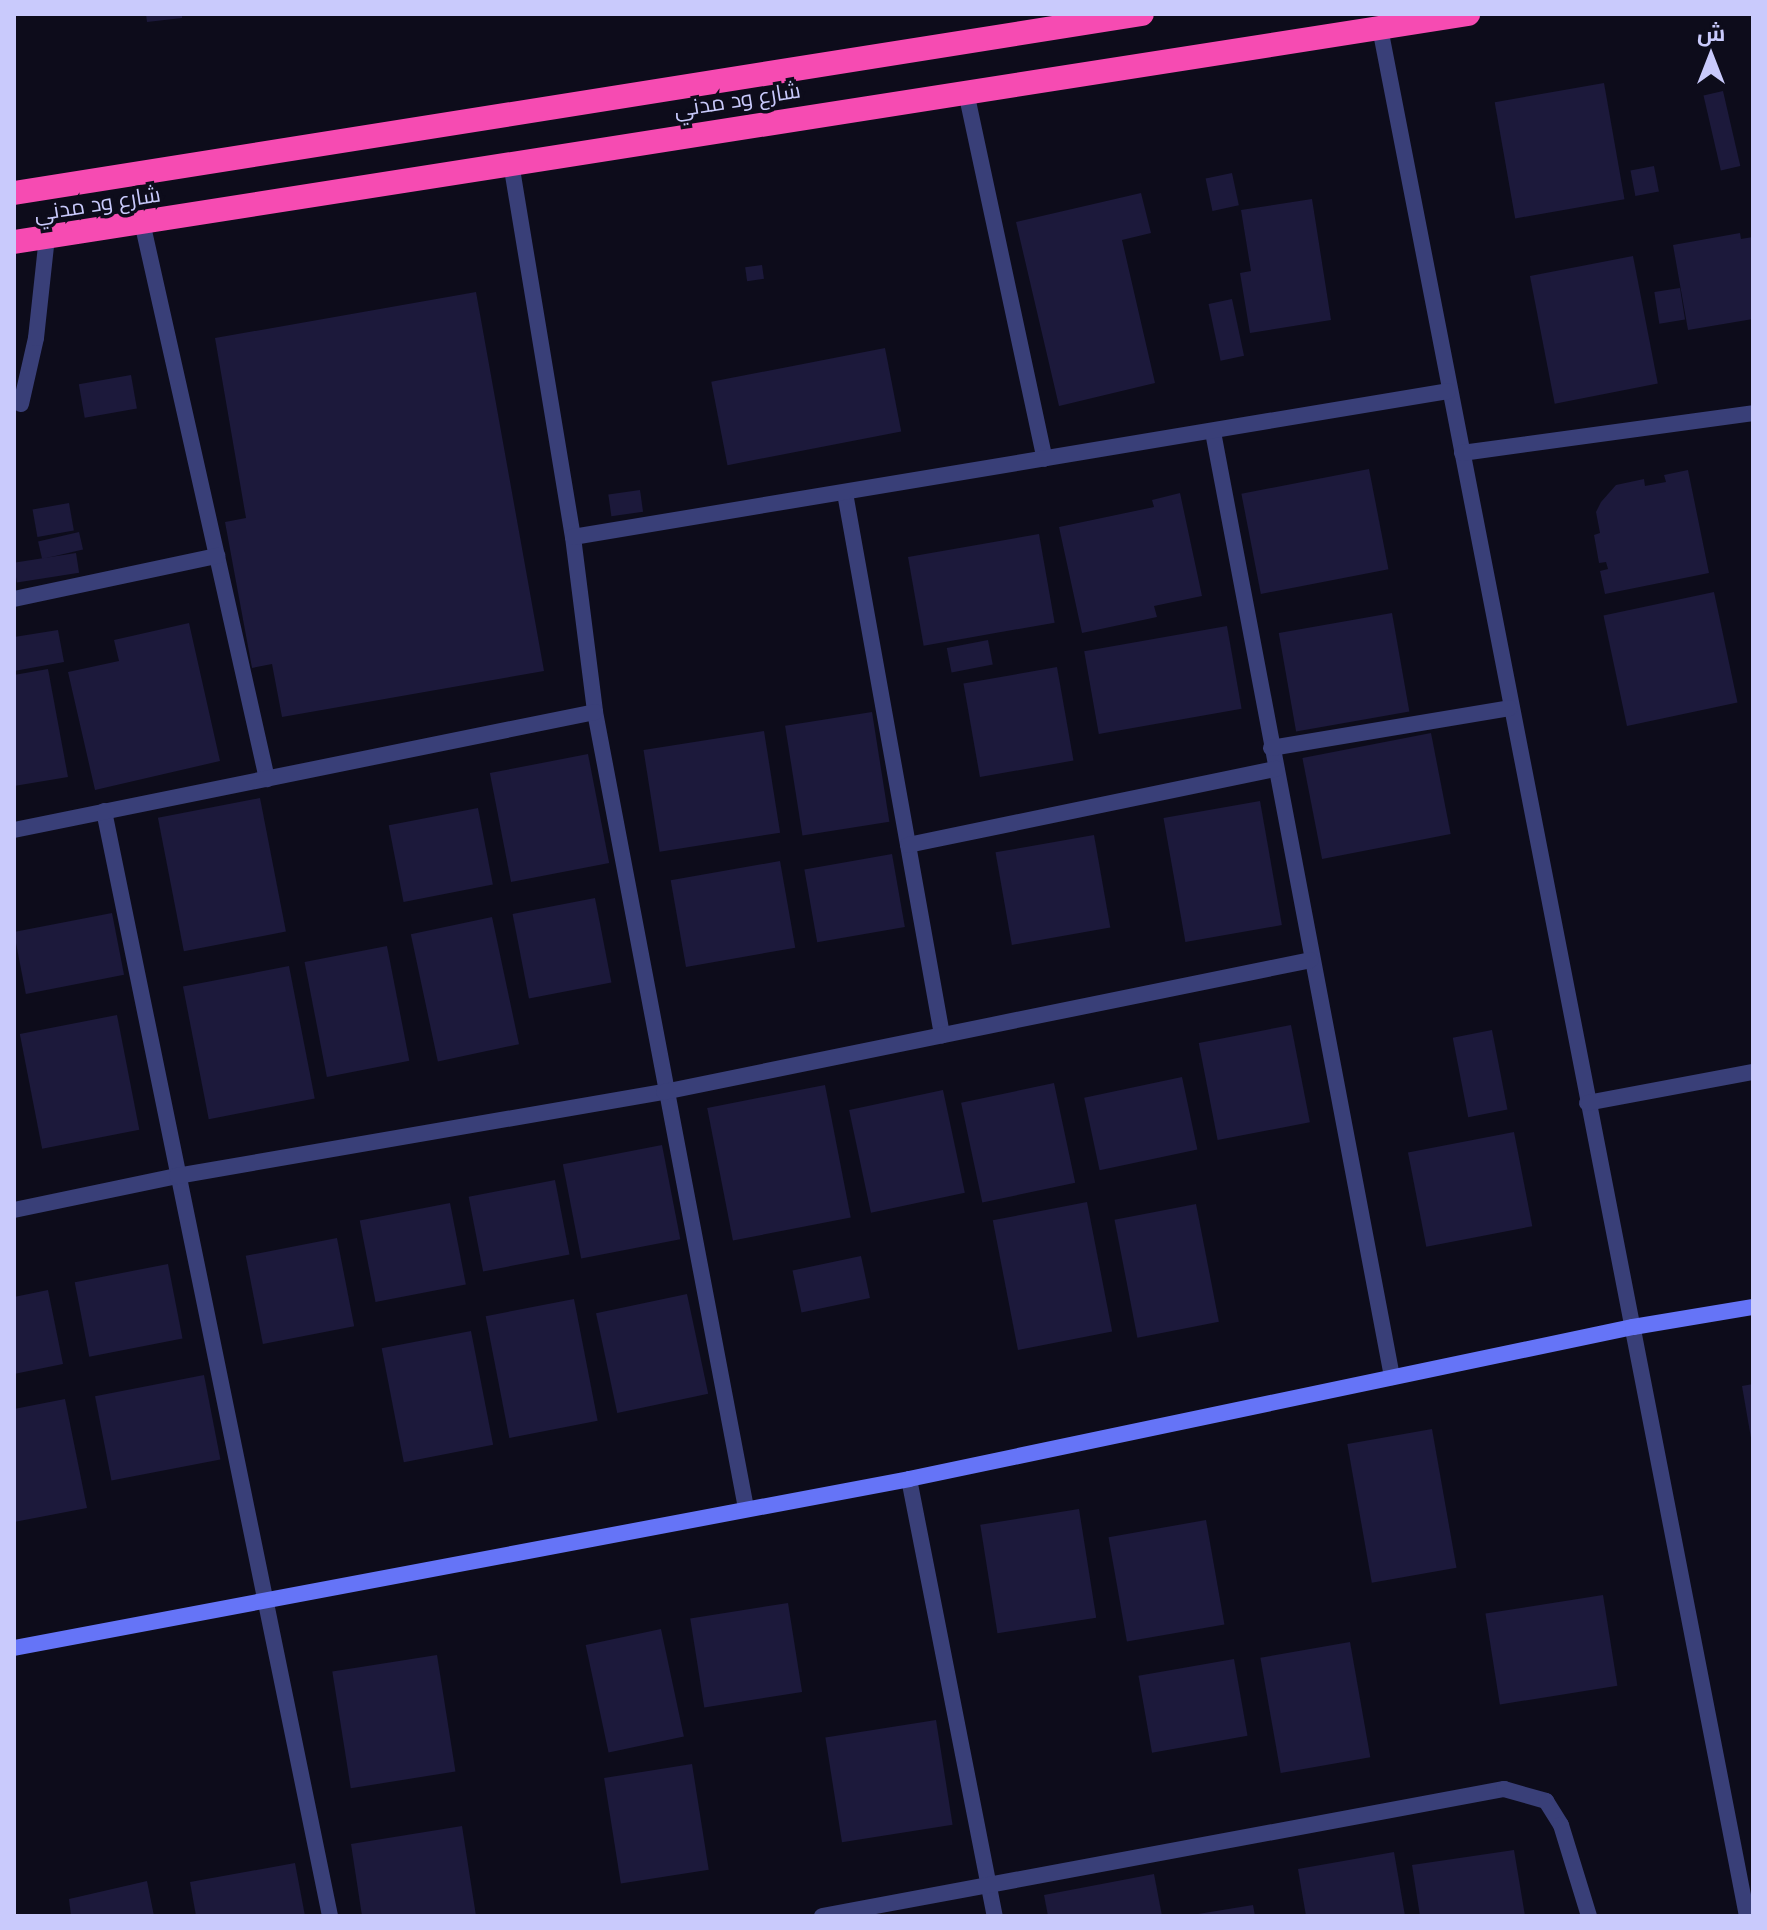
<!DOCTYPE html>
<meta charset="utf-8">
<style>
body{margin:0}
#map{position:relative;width:1767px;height:1930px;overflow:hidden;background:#0d0c1b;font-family:"Open Sans",Cairo,sans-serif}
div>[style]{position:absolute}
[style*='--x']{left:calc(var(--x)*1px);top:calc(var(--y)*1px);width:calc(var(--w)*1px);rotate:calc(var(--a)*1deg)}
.building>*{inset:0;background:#1c193b;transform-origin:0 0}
.lane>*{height:16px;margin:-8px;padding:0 8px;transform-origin:8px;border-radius:8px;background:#393f78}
.street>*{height:16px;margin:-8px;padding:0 8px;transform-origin:8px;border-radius:8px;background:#393f78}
.secondary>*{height:16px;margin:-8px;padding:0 8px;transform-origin:8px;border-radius:8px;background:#6574f7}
.highway>*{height:24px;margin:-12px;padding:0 12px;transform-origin:12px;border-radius:12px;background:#f64bb2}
span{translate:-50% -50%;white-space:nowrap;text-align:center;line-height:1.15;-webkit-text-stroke:7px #0d0c1b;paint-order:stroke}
.street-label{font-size:22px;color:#c9cafc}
.frame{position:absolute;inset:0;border:16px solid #c9cafc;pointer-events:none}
.north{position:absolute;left:1671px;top:16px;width:80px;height:80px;-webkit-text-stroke:6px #0d0c1b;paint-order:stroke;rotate:0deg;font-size:22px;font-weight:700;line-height:32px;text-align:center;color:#c9cafc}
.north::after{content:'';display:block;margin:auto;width:28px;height:36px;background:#c9cafc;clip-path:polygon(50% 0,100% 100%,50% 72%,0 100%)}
</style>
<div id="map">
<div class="building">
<i style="clip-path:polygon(146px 14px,182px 14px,182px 18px,147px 22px)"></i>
<i style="left:1604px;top:83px;width:118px;height:111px;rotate:80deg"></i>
<i style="left:1723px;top:91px;width:77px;height:20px;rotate:77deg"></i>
<i style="left:1654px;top:166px;width:26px;height:24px;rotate:79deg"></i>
<i style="left:1232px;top:173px;width:33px;height:27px;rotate:78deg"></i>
<i style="clip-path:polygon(1141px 193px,1151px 233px,1122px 240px,1155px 383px,1059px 406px,1016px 222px)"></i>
<i style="clip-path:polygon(1312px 199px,1331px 320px,1250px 333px,1240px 273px,1251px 271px,1241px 210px)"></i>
<i style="clip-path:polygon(1740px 233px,1741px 239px,1753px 237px,1753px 319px,1688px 330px,1673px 245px)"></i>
<i style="left:1633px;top:256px;width:130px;height:105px;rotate:79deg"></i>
<i style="left:762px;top:265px;width:14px;height:17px;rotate:82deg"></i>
<i style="left:1680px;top:288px;width:32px;height:26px;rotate:81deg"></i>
<i style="clip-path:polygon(476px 292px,544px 671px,282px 717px,272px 664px,252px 668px,225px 522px,246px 518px,215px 338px)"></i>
<i style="left:1232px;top:299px;width:58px;height:24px;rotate:78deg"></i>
<i style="left:885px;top:348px;width:85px;height:177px;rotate:79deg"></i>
<i style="left:131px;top:375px;width:34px;height:53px;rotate:80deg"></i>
<i style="left:1369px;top:469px;width:102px;height:130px;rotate:79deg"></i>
<i style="clip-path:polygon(1688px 470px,1709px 573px,1605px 594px,1600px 571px,1608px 569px,1606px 562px,1599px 563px,1594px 535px,1600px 533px,1596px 512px,1601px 502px,1616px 485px,1644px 479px,1645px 486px,1666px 482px,1664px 475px)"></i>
<i style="left:640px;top:490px;width:22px;height:32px;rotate:82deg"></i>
<i style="clip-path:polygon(1180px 493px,1202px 596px,1154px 606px,1157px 617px,1082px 633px,1059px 527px,1154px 507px,1152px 500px)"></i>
<i style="left:69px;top:503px;width:28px;height:37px;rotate:80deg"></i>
<i style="left:79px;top:532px;width:18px;height:42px;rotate:77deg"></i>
<i style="left:1039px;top:534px;width:90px;height:133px;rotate:80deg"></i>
<i style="left:76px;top:553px;width:20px;height:63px;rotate:81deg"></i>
<i style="left:1714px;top:592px;width:113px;height:113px;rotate:78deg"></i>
<i style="left:1392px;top:613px;width:100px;height:115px;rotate:80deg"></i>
<i style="clip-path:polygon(189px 623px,220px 761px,95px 790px,68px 672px,119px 661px,114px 640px)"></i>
<i style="left:1227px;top:626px;width:84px;height:145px;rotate:80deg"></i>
<i style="clip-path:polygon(58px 630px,64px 662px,14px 671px,14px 637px)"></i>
<i style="left:988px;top:640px;width:25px;height:42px;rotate:79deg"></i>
<i style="left:1057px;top:667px;width:95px;height:95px;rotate:80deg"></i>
<i style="clip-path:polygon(48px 669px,68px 777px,14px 786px,14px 675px)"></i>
<i style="left:872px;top:712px;width:111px;height:88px;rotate:81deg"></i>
<i style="left:764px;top:731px;width:103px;height:122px;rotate:81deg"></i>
<i style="left:1431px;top:733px;width:103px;height:131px;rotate:79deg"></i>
<i style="left:588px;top:754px;width:111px;height:100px;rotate:79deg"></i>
<i style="left:260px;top:798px;width:136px;height:104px;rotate:79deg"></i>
<i style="left:1260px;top:801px;width:126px;height:98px;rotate:80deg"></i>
<i style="left:478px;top:808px;width:78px;height:91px;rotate:79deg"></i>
<i style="left:1094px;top:835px;width:94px;height:100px;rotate:80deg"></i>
<i style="left:892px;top:854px;width:74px;height:89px;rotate:80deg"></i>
<i style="left:780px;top:861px;width:88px;height:111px;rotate:80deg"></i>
<i style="left:595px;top:898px;width:86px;height:84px;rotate:79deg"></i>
<i style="left:112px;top:913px;width:63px;height:100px;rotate:79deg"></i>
<i style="left:492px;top:917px;width:130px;height:83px;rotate:78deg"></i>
<i style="left:387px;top:946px;width:117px;height:84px;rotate:79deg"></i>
<i style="left:289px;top:966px;width:135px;height:108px;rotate:79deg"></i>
<i style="left:117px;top:1015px;width:117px;height:99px;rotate:79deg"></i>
<i style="left:1291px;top:1025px;width:99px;height:94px;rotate:79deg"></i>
<i style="left:1492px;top:1030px;width:81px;height:40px;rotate:79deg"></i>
<i style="left:1182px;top:1077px;width:74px;height:100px;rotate:78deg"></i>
<i style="left:1054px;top:1083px;width:102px;height:95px;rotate:78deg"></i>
<i style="left:825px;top:1085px;width:135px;height:120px;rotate:79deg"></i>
<i style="left:943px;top:1090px;width:105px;height:96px;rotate:78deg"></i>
<i style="left:1514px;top:1132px;width:96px;height:108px;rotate:79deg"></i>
<i style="left:662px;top:1145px;width:96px;height:101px;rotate:79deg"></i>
<i style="left:555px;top:1180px;width:76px;height:88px;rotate:79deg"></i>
<i style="left:1087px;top:1202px;width:132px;height:96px;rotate:79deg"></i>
<i style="left:450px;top:1203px;width:83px;height:92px;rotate:79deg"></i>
<i style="left:1196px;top:1204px;width:120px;height:83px;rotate:79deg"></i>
<i style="left:337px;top:1238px;width:90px;height:93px;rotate:79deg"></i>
<i style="left:861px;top:1256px;width:43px;height:70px;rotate:78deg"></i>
<i style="left:168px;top:1264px;width:76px;height:95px;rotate:79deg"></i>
<i style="clip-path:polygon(48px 1290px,63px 1364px,14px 1374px,14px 1297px)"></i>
<i style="left:687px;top:1294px;width:102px;height:93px;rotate:78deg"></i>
<i style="left:574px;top:1299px;width:124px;height:90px;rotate:79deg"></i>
<i style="left:471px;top:1331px;width:116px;height:91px;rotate:79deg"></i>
<i style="left:204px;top:1375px;width:86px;height:111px;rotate:79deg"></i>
<i style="clip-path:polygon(1753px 1384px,1753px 1438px,1751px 1438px,1742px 1386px)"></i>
<i style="clip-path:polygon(65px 1399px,87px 1508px,14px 1522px,14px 1409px)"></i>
<i style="left:1432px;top:1429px;width:141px;height:86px;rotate:80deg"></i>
<i style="left:1079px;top:1509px;width:110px;height:100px;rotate:81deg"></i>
<i style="left:1206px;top:1520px;width:106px;height:99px;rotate:80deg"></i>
<i style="left:1603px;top:1595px;width:92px;height:119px;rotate:81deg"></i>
<i style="left:788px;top:1603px;width:90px;height:99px;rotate:81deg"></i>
<i style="left:661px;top:1629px;width:110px;height:77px;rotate:78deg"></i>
<i style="left:1350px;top:1642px;width:117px;height:91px;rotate:80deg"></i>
<i style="left:437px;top:1655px;width:118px;height:106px;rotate:81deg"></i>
<i style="left:1234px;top:1659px;width:78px;height:97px;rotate:80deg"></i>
<i style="left:936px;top:1720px;width:106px;height:112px;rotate:81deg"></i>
<i style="left:692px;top:1764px;width:107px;height:89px;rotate:81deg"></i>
<i style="clip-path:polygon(462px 1826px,476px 1916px,362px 1916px,351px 1844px)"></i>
<i style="clip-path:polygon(1514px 1850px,1525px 1916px,1420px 1916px,1412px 1865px)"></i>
<i style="clip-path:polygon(1394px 1852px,1405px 1916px,1306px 1916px,1298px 1869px)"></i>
<i style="clip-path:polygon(295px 1863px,305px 1916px,196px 1916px,190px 1882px)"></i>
<i style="clip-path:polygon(1154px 1874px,1162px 1916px,1048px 1916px,1044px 1895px)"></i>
<i style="clip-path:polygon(147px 1881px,154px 1916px,71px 1916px,69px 1899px)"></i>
<i style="clip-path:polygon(1253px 1905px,1255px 1916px,1198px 1916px,1198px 1914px)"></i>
</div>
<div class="lane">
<i style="--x:21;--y:404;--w:68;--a:-77.2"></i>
<i style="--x:36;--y:338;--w:102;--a:-83.8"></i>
</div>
<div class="street">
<i style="--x:1380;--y:28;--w:1923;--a:79"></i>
<i style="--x:966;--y:92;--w:375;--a:77.9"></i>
<i style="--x:511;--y:163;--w:379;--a:80.6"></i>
<i style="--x:573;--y:537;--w:176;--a:82.8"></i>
<i style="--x:595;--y:712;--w:810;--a:79.26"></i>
<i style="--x:142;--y:222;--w:571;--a:77.35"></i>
<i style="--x:1213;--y:432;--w:962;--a:79.27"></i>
<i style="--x:1462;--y:453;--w:294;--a:-7.8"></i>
<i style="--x:845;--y:493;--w:551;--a:79.85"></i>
<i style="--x:573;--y:537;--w:887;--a:-9.47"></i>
<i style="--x:14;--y:599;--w:208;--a:-12"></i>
<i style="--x:1271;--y:748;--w:242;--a:-9.5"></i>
<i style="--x:104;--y:811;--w:1128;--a:78.44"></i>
<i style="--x:14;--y:830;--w:593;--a:-11.48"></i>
<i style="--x:908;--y:845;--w:376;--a:-11.7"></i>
<i style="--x:1587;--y:1103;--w:169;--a:-10.6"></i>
<i style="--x:14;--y:1210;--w:167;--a:-11.8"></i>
<i style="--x:177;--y:1176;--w:494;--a:-9.8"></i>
<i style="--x:664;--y:1092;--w:660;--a:-11.53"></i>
<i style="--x:909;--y:1479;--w:445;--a:78.9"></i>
<i style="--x:822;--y:1916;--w:694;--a:-10.55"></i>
<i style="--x:1504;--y:1789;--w:44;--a:15.9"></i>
<i style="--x:1546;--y:1801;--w:28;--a:58"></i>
<i style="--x:1561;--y:1825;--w:95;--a:72.9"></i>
</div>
<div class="secondary">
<i style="--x:14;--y:1648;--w:911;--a:-10.69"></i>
<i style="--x:909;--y:1479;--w:740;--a:-11.86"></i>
<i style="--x:1633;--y:1327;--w:122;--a:-9.5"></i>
</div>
<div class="highway">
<i style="--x:14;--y:193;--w:1142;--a:-9.02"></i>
<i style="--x:14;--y:242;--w:1472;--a:-8.91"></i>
</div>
<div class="street-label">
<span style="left:737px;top:99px;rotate:-9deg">شارع ود مدني</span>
<span style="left:97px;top:203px;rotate:-9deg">شارع ود مدني</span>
</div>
<div class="frame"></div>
<div class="north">ش</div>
</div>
